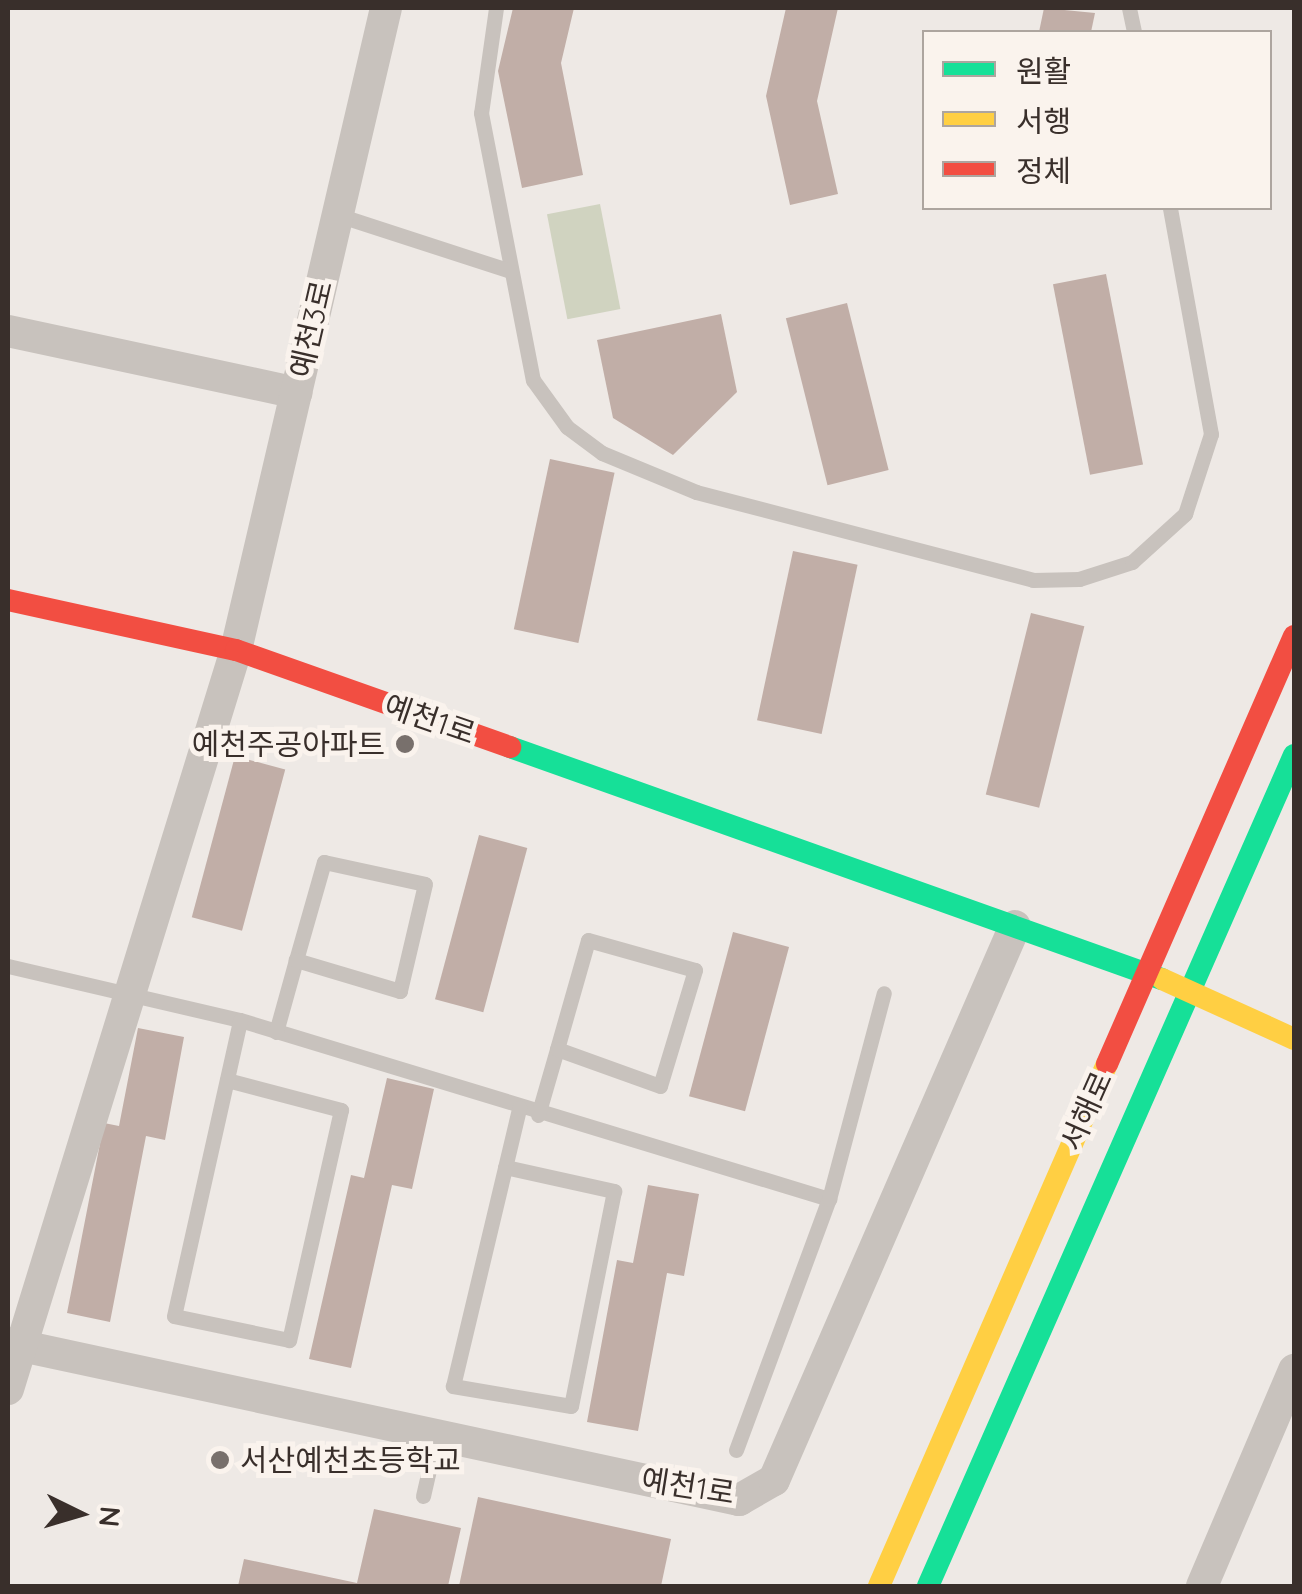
<!DOCTYPE html>
<meta charset="utf-8">
<style>
body{margin:0}
#map{position:relative;width:1302px;height:1594px;overflow:hidden;background:#eee9e5;font-family:Quicksand,"Noto Sans KR",sans-serif}
div>[style]{position:absolute}
[style*='--x']{left:calc(var(--x)*1px);top:calc(var(--y)*1px);width:calc(var(--w)*1px);rotate:calc(var(--a)*1deg)}
.green>*{inset:0;background:#d0d3c0;transform-origin:0 0}
.building>*{inset:0;background:#c1aea7;transform-origin:0 0}
.lane>*{height:15px;margin:-7.5px;padding:0 7.5px;transform-origin:7.5px;border-radius:7.5px;background:#c8c2bd}
.street>*{height:32px;margin:-16px;padding:0 16px;transform-origin:16px;border-radius:16px;background:#c8c2bd}
.fast>*{height:22px;margin:-11px;padding:0 11px;transform-origin:11px;border-radius:11px;background:#16e098}
.slow>*{height:22px;margin:-11px;padding:0 11px;transform-origin:11px;border-radius:11px;background:#ffcf43}
.jam>*{height:22px;margin:-11px;padding:0 11px;transform-origin:11px;border-radius:11px;background:#f24e42}
.dots>*{width:28px;height:28px;translate:-50% -50%;box-sizing:border-box;border:5px solid #faf3ed;border-radius:50%}
span{translate:-50% -50%;white-space:nowrap;text-align:center;line-height:1.15;-webkit-text-stroke:10px #faf3ed;paint-order:stroke}
.street-label{font-size:30px;color:#392f2b}
.poi-label{font-size:30px;color:#392f2b}
.right{translate:-100% -50%;text-align:right}
.left{translate:0 -50%;text-align:left}
.frame{position:absolute;inset:0;border:10px solid #392f2b;pointer-events:none}
.legend{position:absolute;left:922px;top:30px;width:350px;height:180px;box-sizing:border-box;background:#faf3ed;border:2px solid #ada59f;margin:0;padding:12px 18px;list-style:none;font-size:30px;color:#392f2b}
.legend li{display:flex;align-items:center;gap:20px;height:50px}
.legend b{width:50px;border:2px solid #ada59f}
.north{position:absolute;left:30px;top:1464px;width:100px;height:100px;-webkit-text-stroke:8px #faf3ed;paint-order:stroke;rotate:95deg;font-size:28px;font-weight:700;line-height:40px;text-align:center;color:#392f2b}
.north::after{content:'';display:block;margin:auto;width:35px;height:45px;background:#392f2b;clip-path:polygon(50% 0,100% 100%,50% 72%,0 100%)}
</style>
<div id="map">
<div class="green">
<i style="left:600px;top:204px;width:107px;height:54px;rotate:79deg"></i>
</div>
<div class="building">
<i style="clip-path:polygon(513px 8px,574px 8px,561px 63px,583px 175px,522px 188px,498px 71px)"></i>
<i style="clip-path:polygon(786px 8px,838px 8px,817px 101px,838px 194px,790px 205px,766px 96px)"></i>
<i style="clip-path:polygon(1044px 8px,1095px 13px,1091px 32px,1039px 32px)"></i>
<i style="left:1106px;top:274px;width:194px;height:54px;rotate:79deg"></i>
<i style="left:847px;top:303px;width:172px;height:63px;rotate:76deg"></i>
<i style="clip-path:polygon(721px 314px,737px 392px,673px 455px,613px 418px,597px 340px)"></i>
<i style="left:550px;top:459px;width:66px;height:174px;rotate:12deg"></i>
<i style="left:793px;top:551px;width:66px;height:173px;rotate:12deg"></i>
<i style="left:1031px;top:613px;width:55px;height:187px;rotate:14deg"></i>
<i style="left:235px;top:756px;width:52px;height:167px;rotate:15deg"></i>
<i style="left:479px;top:835px;width:50px;height:170px;rotate:15deg"></i>
<i style="left:733px;top:932px;width:58px;height:170px;rotate:15deg"></i>
<i style="clip-path:polygon(138px 1028px,184px 1037px,165px 1140px,146px 1136px,110px 1322px,67px 1313px,104px 1123px,119px 1126px)"></i>
<i style="clip-path:polygon(387px 1078px,434px 1089px,412px 1189px,392px 1185px,351px 1368px,309px 1359px,351px 1175px,364px 1178px)"></i>
<i style="clip-path:polygon(648px 1185px,699px 1194px,684px 1276px,667px 1273px,638px 1431px,587px 1422px,617px 1260px,633px 1263px)"></i>
<i style="clip-path:polygon(478px 1497px,671px 1539px,661px 1586px,459px 1586px)"></i>
<i style="clip-path:polygon(374px 1509px,461px 1528px,448px 1586px,238px 1586px,244px 1559px,357px 1583px)"></i>
</div>
<div class="lane">
<i style="--x:496;--y:8;--w:106;--a:98.1"></i>
<i style="--x:481;--y:113;--w:272;--a:79"></i>
<i style="--x:533;--y:380;--w:58;--a:54.1"></i>
<i style="--x:567;--y:427;--w:44;--a:36.6"></i>
<i style="--x:602;--y:453;--w:102;--a:22.5"></i>
<i style="--x:696;--y:492;--w:348;--a:14.6"></i>
<i style="--x:1033;--y:580;--w:46;--a:-1.2"></i>
<i style="--x:1079;--y:579;--w:56;--a:-17.8"></i>
<i style="--x:1132;--y:562;--w:72;--a:-42.2"></i>
<i style="--x:1185;--y:514;--w:84;--a:-72"></i>
<i style="--x:1211;--y:434;--w:230;--a:-100.3"></i>
<i style="--x:1129;--y:8;--w:25;--a:78"></i>
<i style="--x:338;--y:215;--w:181;--a:18"></i>
<i style="--x:8;--y:966;--w:238;--a:13.1"></i>
<i style="--x:240;--y:1020;--w:616;--a:16.9"></i>
<i style="--x:276;--y:1032;--w:75;--a:-74.5"></i>
<i style="--x:296;--y:960;--w:102;--a:-74.1"></i>
<i style="--x:324;--y:862;--w:103;--a:12.3"></i>
<i style="--x:425;--y:884;--w:110;--a:103.2"></i>
<i style="--x:400;--y:991;--w:109;--a:-163.4"></i>
<i style="--x:227;--y:1080;--w:118;--a:14.7"></i>
<i style="--x:341;--y:1110;--w:236;--a:102.7"></i>
<i style="--x:289;--y:1340;--w:117;--a:-168.2"></i>
<i style="--x:174;--y:1316;--w:303;--a:-77.4"></i>
<i style="--x:538;--y:1115;--w:69;--a:-73.9"></i>
<i style="--x:557;--y:1049;--w:113;--a:-74.1"></i>
<i style="--x:588;--y:940;--w:111;--a:15.7"></i>
<i style="--x:695;--y:970;--w:121;--a:106.8"></i>
<i style="--x:660;--y:1086;--w:109;--a:-160.2"></i>
<i style="--x:505;--y:1167;--w:112;--a:12.4"></i>
<i style="--x:614;--y:1191;--w:219;--a:101.3"></i>
<i style="--x:571;--y:1406;--w:120;--a:-170.4"></i>
<i style="--x:453;--y:1386;--w:286;--a:-76.6"></i>
<i style="--x:736;--y:1450;--w:268;--a:-69.7"></i>
<i style="--x:829;--y:1199;--w:213;--a:-75.1"></i>
<i style="--x:423;--y:1496;--w:63;--a:-77.1"></i>
</div>
<div class="street">
<i style="--x:8;--y:331;--w:295;--a:12.1"></i>
<i style="--x:8;--y:1343;--w:748;--a:12.12"></i>
<i style="--x:739;--y:1500;--w:40;--a:-29.7"></i>
<i style="--x:774;--y:1480;--w:604;--a:-66.49"></i>
<i style="--x:8;--y:1389;--w:773;--a:-72.85"></i>
<i style="--x:236;--y:650;--w:659;--a:-76.85"></i>
<i style="--x:1202;--y:1586;--w:235;--a:-66.9"></i>
</div>
<div class="fast">
<i style="--x:510;--y:747;--w:692;--a:19.59"></i>
<i style="--x:928;--y:1586;--w:908;--a:-66.23"></i>
</div>
<div class="slow">
<i style="--x:1162;--y:979;--w:145;--a:24.4"></i>
<i style="--x:879;--y:1586;--w:570;--a:-66.41"></i>
</div>
<div class="jam">
<i style="--x:8;--y:600;--w:233;--a:12.4"></i>
<i style="--x:236;--y:650;--w:291;--a:19.5"></i>
<i style="--x:1107;--y:1064;--w:467;--a:-66.4"></i>
</div>
<div class="dots">
<i style="left:405px;top:744px;background:#78706c"></i>
<i style="left:220px;top:1460px;background:#78706c"></i>
</div>
<div class="street-label">
<span style="left:311px;top:329px;rotate:-77deg">예천3로</span>
<span style="left:430px;top:719px;rotate:19deg">예천1로</span>
<span style="left:1086px;top:1111px;rotate:-66deg">서해로</span>
<span style="left:688px;top:1486px;rotate:9deg">예천1로</span>
</div>
<div class="poi-label">
<span class="right" style="left:385px;top:744px">예천주공아파트</span>
<span class="left" style="left:240px;top:1460px">서산예천초등학교</span>
</div>
<div class="frame"></div>
<ul class="legend">
<li><b style="height:12px;background:#16e098"></b>원활</li>
<li><b style="height:12px;background:#ffcf43"></b>서행</li>
<li><b style="height:12px;background:#f24e42"></b>정체</li>
</ul>
<div class="north">N</div>
</div>
